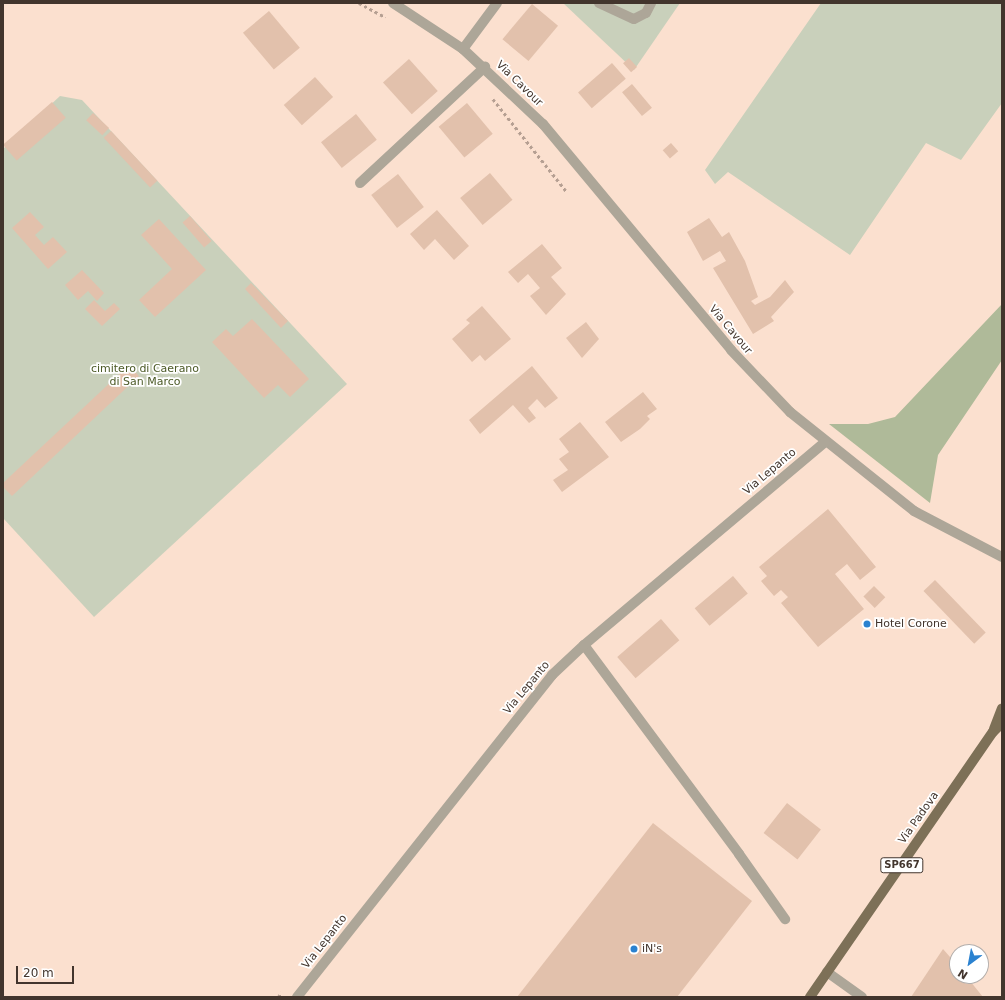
<!DOCTYPE html>
<style>
body{margin:0}
#map{position:relative;width:1005px;height:1000px;overflow:hidden;background:#fbe0cf;font-family:"DejaVu Sans",sans-serif}
div>[style]{position:absolute}
[style*='--x']{left:calc(var(--x)*1px);top:calc(var(--y)*1px);width:calc(var(--w)*1px);rotate:calc(var(--a)*1deg)}
.green>*{inset:0;background:#c9d0bb}
.forest>*{inset:0;background:#afba99}
.building>*{inset:0;background:#e2c1ac;transform-origin:0 0}
.path>*{height:2.5px;margin-top:-1.25px;transform-origin:0;background:repeating-linear-gradient(90deg,#b59f92 0 3px,transparent 0 6px)}
.service>*{height:10px;margin:-5px;padding:0 5px;transform-origin:5px;border-radius:5px;background:#ada698}
.minor>*{height:10px;margin:-5px;padding:0 5px;transform-origin:5px;border-radius:5px;background:#ada698}
.primary>*{height:10px;margin:-5px;padding:0 5px;transform-origin:5px;border-radius:5px;background:#7d7057}
.dots>*{width:11px;height:11px;translate:-50% -50%;box-sizing:border-box;border:2px solid #fff;border-radius:50%}
span{translate:-50% -50%;white-space:nowrap;text-align:center;line-height:1.15;-webkit-text-stroke:3.5px #fff;paint-order:stroke}
.shield-label span{padding:1px 3px;background:#fff;border:1px solid;border-radius:3px;-webkit-text-stroke-width:0}
.shield-label{font-size:10px;color:#42352d;font-weight:700}
.street-label{font-size:11px;color:#42352d}
.park-label{font-size:11px;color:#4c5a27}
.poi-label{font-size:11px;color:#42352d}
.left{translate:0 -50%;text-align:left}
.frame{position:absolute;inset:0;border:4px solid #42352d;pointer-events:none}
.north{position:absolute;left:949px;top:944px;width:40px;height:40px;box-sizing:border-box;background:#fff;border:1px solid #b3aeab;border-radius:50%;rotate:212deg;font-size:11px;font-weight:700;line-height:16px;text-align:center;color:#42352d}
.north::after{content:'';display:block;margin:auto;width:14px;height:18px;background:#2b82d0;clip-path:polygon(50% 0,100% 100%,50% 72%,0 100%)}
.scale{position:absolute;left:16px;top:966px;width:58px;height:18px;box-sizing:border-box;border:2px solid #42352d;border-top:0;padding-left:5px;font-size:12px;line-height:14px;white-space:nowrap;color:#42352d;-webkit-text-stroke:3px #fff;paint-order:stroke}
</style>
<div id="map">
<div class="green">
<i style="clip-path:polygon(563px 3px,680px 3px,634px 70px)"></i>
<i style="clip-path:polygon(821px 3px,1002px 3px,1002px 103px,961px 160px,926px 143px,850px 255px,728px 172px,715px 184px,705px 170px)"></i>
<i style="clip-path:polygon(60px 96px,82px 100px,347px 384px,94px 617px,3px 518px,3px 149px)"></i>
</div>
<div class="forest">
<i style="clip-path:polygon(1002px 304px,1002px 360px,938px 455px,930px 503px,829px 424px,868px 424px,895px 417px)"></i>
</div>
<div class="building">
<i style="left:532px;top:4px;width:34px;height:46px;rotate:40deg"></i>
<i style="left:269px;top:11px;width:48px;height:34px;rotate:50deg"></i>
<i style="left:629px;top:58px;width:12px;height:8px;rotate:48deg"></i>
<i style="left:409px;top:59px;width:43px;height:35px;rotate:48deg"></i>
<i style="left:612px;top:63px;width:21px;height:45px;rotate:49deg"></i>
<i style="left:315px;top:77px;width:27px;height:42px;rotate:48deg"></i>
<i style="left:632px;top:84px;width:31px;height:13px;rotate:50deg"></i>
<i style="left:52px;top:102px;width:21px;height:65px;rotate:49deg"></i>
<i style="left:467px;top:103px;width:40px;height:37px;rotate:50deg"></i>
<i style="left:93px;top:113px;width:22px;height:10px;rotate:43deg"></i>
<i style="left:356px;top:114px;width:33px;height:45px;rotate:51deg"></i>
<i style="left:111px;top:131px;width:68px;height:10px;rotate:47deg"></i>
<i style="left:671px;top:143px;width:11px;height:11px;rotate:49deg"></i>
<i style="left:490px;top:173px;width:35px;height:39px;rotate:50deg"></i>
<i style="left:398px;top:174px;width:42px;height:34px;rotate:52deg"></i>
<i style="clip-path:polygon(437px 210px,469px 246px,454px 260px,435px 239px,424px 250px,410px 234px)"></i>
<i style="clip-path:polygon(30px 212px,44px 227px,35px 235px,44px 245px,53px 237px,67px 252px,48px 269px,12px 228px)"></i>
<i style="left:190px;top:216px;width:33px;height:10px;rotate:49deg"></i>
<i style="clip-path:polygon(709px 218px,722px 237px,729px 232px,745px 261px,758px 297px,751px 301px,755px 305px,770px 297px,785px 280px,794px 292px,771px 317px,774px 321px,753px 334px,713px 268px,726px 261px,720px 251px,703px 261px,687px 232px)"></i>
<i style="clip-path:polygon(159px 219px,206px 270px,155px 317px,139px 300px,172px 269px,141px 235px)"></i>
<i style="clip-path:polygon(542px 244px,562px 268px,551px 277px,566px 294px,546px 315px,530px 296px,540px 288px,528px 274px,518px 283px,508px 272px)"></i>
<i style="clip-path:polygon(82px 270px,104px 293px,97px 301px,88px 291px,78px 300px,65px 285px)"></i>
<i style="clip-path:polygon(251px 283px,288px 321px,281px 328px,245px 289px)"></i>
<i style="clip-path:polygon(94px 300px,105px 311px,114px 303px,120px 309px,102px 326px,85px 309px)"></i>
<i style="clip-path:polygon(482px 306px,511px 339px,485px 361px,480px 355px,472px 362px,452px 339px,470px 323px,466px 320px)"></i>
<i style="clip-path:polygon(252px 319px,309px 379px,290px 397px,278px 385px,264px 398px,212px 342px,226px 329px,233px 336px)"></i>
<i style="clip-path:polygon(586px 322px,599px 339px,582px 358px,566px 338px)"></i>
<i style="clip-path:polygon(129px 365px,139px 376px,12px 496px,3px 487px,3px 483px)"></i>
<i style="clip-path:polygon(532px 366px,558px 398px,545px 408px,537px 399px,528px 408px,536px 418px,529px 423px,513px 405px,480px 434px,469px 420px)"></i>
<i style="clip-path:polygon(643px 392px,657px 409px,647px 416px,650px 419px,640px 429px,621px 442px,605px 422px)"></i>
<i style="clip-path:polygon(580px 422px,609px 457px,562px 492px,553px 480px,568px 470px,559px 459px,569px 452px,559px 439px)"></i>
<i style="clip-path:polygon(828px 509px,876px 567px,860px 580px,847px 564px,835px 574px,864px 609px,818px 647px,781px 603px,788px 597px,781px 590px,774px 596px,761px 581px,767px 576px,759px 567px)"></i>
<i style="left:733px;top:576px;width:23px;height:50px;rotate:50deg"></i>
<i style="left:935px;top:580px;width:73px;height:16px;rotate:46deg"></i>
<i style="left:874px;top:586px;width:16px;height:15px;rotate:45deg"></i>
<i style="left:661px;top:619px;width:28px;height:58px;rotate:49deg"></i>
<i style="left:787px;top:803px;width:43px;height:38px;rotate:38deg"></i>
<i style="clip-path:polygon(653px 823px,752px 901px,677px 997px,517px 997px)"></i>
<i style="clip-path:polygon(943px 949px,957px 965px,957px 976px,966px 976px,983px 997px,911px 997px)"></i>
</div>
<div class="path">
<i style="--x:359;--y:3;--w:30;--a:28"></i>
<i style="--x:493;--y:99;--w:119;--a:51.5"></i>
<i style="--x:278;--y:997;--w:6;--a:-51"></i>
</div>
<div class="service">
<i style="--x:599;--y:3;--w:38;--a:25"></i>
<i style="--x:634;--y:19;--w:13;--a:-27"></i>
<i style="--x:646;--y:13;--w:11;--a:-63"></i>
<i style="--x:584;--y:645;--w:260;--a:53.4"></i>
<i style="--x:739;--y:854;--w:80;--a:54.7"></i>
<i style="--x:827;--y:972;--w:43;--a:35.5"></i>
</div>
<div class="minor">
<i style="--x:393;--y:3;--w:84;--a:33.3"></i>
<i style="--x:463;--y:49;--w:110;--a:43.2"></i>
<i style="--x:543;--y:124;--w:294;--a:50.2"></i>
<i style="--x:731;--y:350;--w:86;--a:46.4"></i>
<i style="--x:790;--y:412;--w:159;--a:38.6"></i>
<i style="--x:914;--y:511;--w:99;--a:27.6"></i>
<i style="--x:463;--y:49;--w:57;--a:-53.5"></i>
<i style="--x:360;--y:183;--w:171;--a:-42.9"></i>
<i style="--x:297;--y:997;--w:411;--a:-51.6"></i>
<i style="--x:552;--y:675;--w:44;--a:-43.2"></i>
<i style="--x:584;--y:645;--w:315;--a:-40.1"></i>
</div>
<div class="primary">
<i style="--x:994;--y:729;--w:22;--a:-69"></i>
<i style="--x:810;--y:997;--w:322;--a:-55.4"></i>
<i style="--x:993;--y:732;--w:13;--a:-45"></i>
</div>
<div class="dots">
<i style="left:867px;top:624px;background:#2b82d0"></i>
<i style="left:634px;top:949px;background:#2b82d0"></i>
</div>
<div class="shield-label">
<span style="left:902px;top:865px">SP667</span>
</div>
<div class="street-label">
<span style="left:519px;top:84px;rotate:44deg">Via Cavour</span>
<span style="left:730px;top:330px;rotate:50deg">Via Cavour</span>
<span style="left:770px;top:472px;rotate:-40deg">Via Lepanto</span>
<span style="left:527px;top:688px;rotate:-50deg">Via Lepanto</span>
<span style="left:919px;top:818px;rotate:-55deg">Via Padova</span>
<span style="left:325px;top:942px;rotate:-52deg">Via Lepanto</span>
</div>
<div class="park-label">
<span style="left:145px;top:376px">cimitero di Caerano<br>di San Marco</span>
</div>
<div class="poi-label">
<span class="left" style="left:875px;top:624px">Hotel Corone</span>
<span class="left" style="left:642px;top:949px">iN's</span>
</div>
<div class="frame"></div>
<div class="north">N</div>
<div class="scale">20 m</div>
</div>
